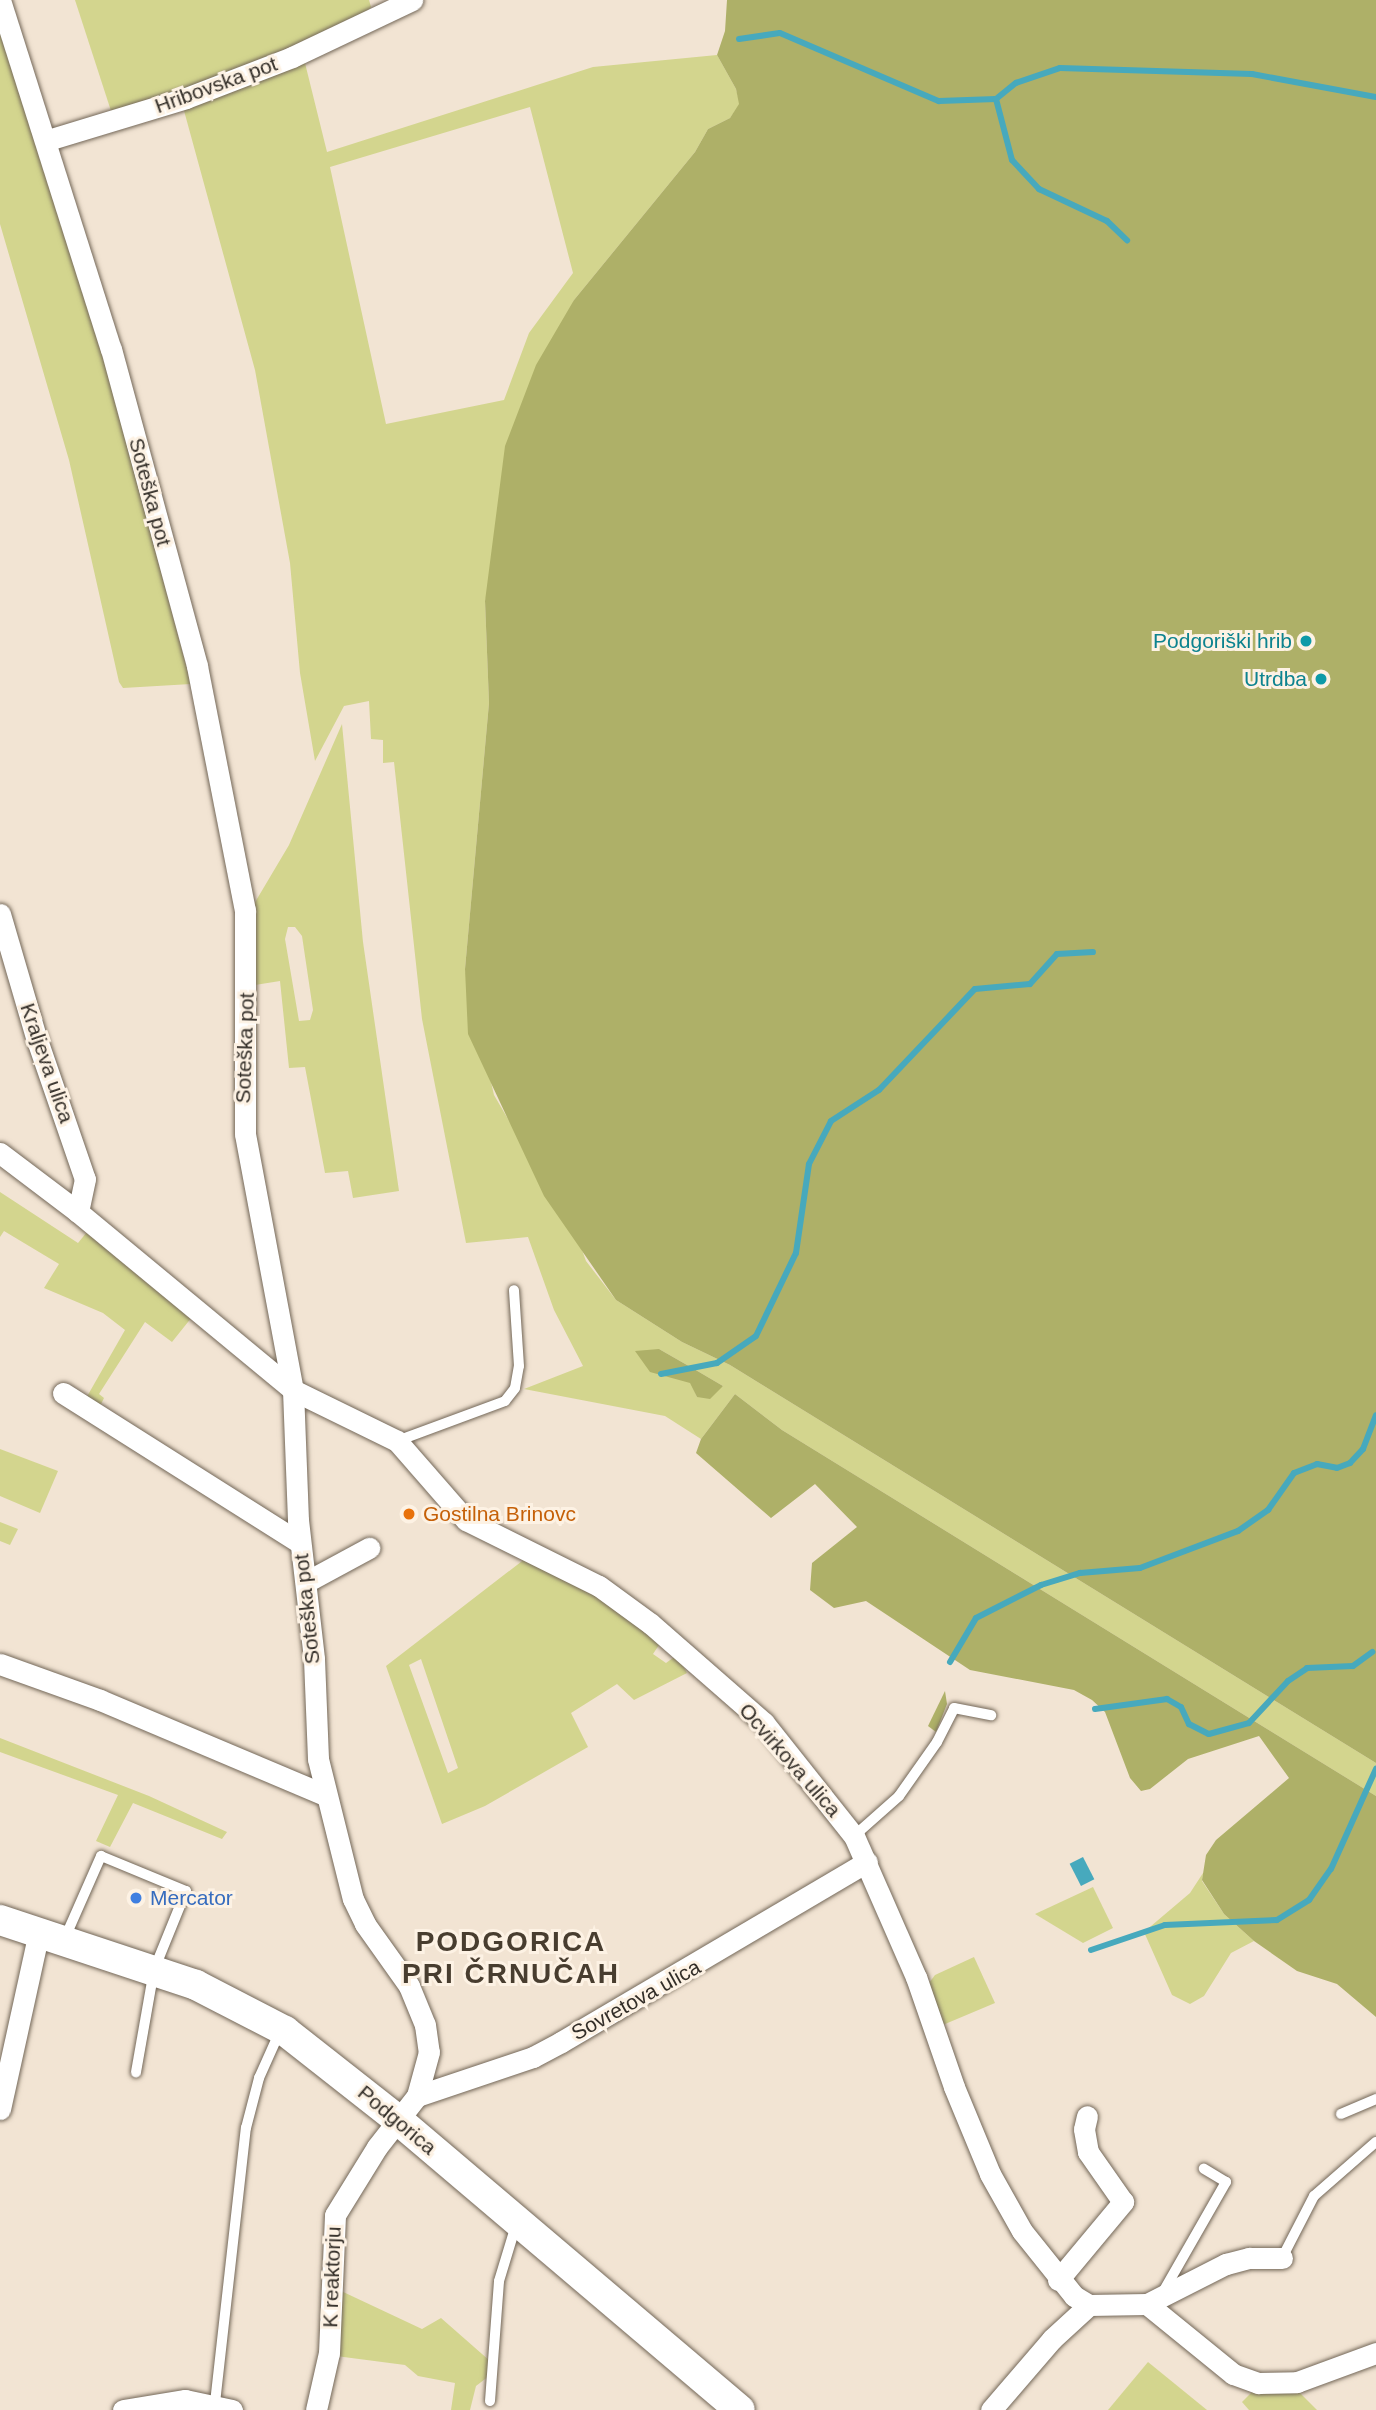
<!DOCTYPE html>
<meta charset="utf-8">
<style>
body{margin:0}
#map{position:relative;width:1376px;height:2410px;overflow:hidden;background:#f2e4d3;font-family:Helvetica,sans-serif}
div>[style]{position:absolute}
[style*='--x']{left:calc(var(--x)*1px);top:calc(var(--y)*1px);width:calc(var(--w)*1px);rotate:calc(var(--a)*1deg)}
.green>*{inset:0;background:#d3d58e}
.forest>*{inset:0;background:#aeb068}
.water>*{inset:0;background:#47a9bd;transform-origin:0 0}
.stream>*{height:6px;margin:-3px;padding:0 3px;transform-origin:3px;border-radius:3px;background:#47a9bd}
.roads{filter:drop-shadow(0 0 2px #736758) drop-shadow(0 0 2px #736758)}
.lane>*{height:10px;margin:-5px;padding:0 5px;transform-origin:5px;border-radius:5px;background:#fff}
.street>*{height:21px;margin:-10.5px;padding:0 10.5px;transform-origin:10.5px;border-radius:10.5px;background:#fff}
.secondary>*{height:30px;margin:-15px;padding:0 15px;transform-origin:15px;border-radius:15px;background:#fff}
.dots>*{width:19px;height:19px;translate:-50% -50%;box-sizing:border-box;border:4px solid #fdf2e4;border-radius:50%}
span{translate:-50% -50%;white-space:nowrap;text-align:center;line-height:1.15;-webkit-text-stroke:6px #fdf2e4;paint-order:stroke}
.street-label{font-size:21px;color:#332e28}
.culture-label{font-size:21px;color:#0d838f}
.right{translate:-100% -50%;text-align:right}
.food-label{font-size:21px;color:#c56008}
.left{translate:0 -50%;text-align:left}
.shop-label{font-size:21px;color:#366cbe}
.district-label{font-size:28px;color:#483d2f;font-weight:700;letter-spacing:2px}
</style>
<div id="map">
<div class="green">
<i style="clip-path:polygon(75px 0,369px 0,371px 7px,362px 18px,260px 63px,112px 114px)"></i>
<i style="clip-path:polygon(0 23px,89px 302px,191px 684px,123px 688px,119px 682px,69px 460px,0 224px)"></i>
<i style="clip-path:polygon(evenodd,717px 55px,736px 89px,740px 104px,730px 118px,708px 129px,695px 152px,574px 300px,485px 601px,489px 703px,465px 969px,494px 1095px,578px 1239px,586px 1261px,616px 1300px,682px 1342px,730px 1365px,1376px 1763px,1376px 1796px,782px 1430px,735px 1394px,701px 1439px,665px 1416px,524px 1389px,583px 1366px,554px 1310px,528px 1237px,466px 1243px,422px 1019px,394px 762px,383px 763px,383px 740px,371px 739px,369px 701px,344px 706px,315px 761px,300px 673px,290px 563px,255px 370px,183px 107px,304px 59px,327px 152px,593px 67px,717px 55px,530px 107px,573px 273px,529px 333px,504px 400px,386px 424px,330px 167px,530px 107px,717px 55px,659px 1349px,694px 1369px,723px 1386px,697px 1397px,691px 1383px,659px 1349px)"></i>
<i style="clip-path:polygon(evenodd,342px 724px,363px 942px,399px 1191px,353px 1198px,348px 1171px,325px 1173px,305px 1067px,289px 1068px,280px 981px,255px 985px,254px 904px,289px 845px,342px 724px,288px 927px,295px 927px,302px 936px,313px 1010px,310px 1020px,299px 1021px,285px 939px,288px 927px)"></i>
<i style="clip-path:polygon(0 1192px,78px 1243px,87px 1232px,192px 1317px,172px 1342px,145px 1322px,99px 1394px,104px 1398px,99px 1408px,85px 1400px,125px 1330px,103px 1313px,44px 1288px,59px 1264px,4px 1231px,0 1237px)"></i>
<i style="clip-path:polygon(0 1449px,58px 1471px,40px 1513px,0 1496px)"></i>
<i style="clip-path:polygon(0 1522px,18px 1529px,10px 1545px,0 1541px)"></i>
<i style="clip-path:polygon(evenodd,526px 1558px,584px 1584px,661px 1642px,653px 1654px,666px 1663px,677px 1655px,687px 1673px,634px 1700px,617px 1684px,571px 1713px,588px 1747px,485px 1806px,442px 1824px,386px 1666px,526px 1558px,421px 1659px,458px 1768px,448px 1773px,409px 1665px,421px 1659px)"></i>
<i style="clip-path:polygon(0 1738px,149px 1796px,227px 1832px,222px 1839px,133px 1803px,110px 1847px,96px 1841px,118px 1795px,0 1752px)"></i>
<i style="clip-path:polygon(1203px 1873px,1202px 1881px,1224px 1914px,1254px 1941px,1231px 1953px,1204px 1996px,1190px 2004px,1172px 1995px,1144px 1932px,1190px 1893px)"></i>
<i style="clip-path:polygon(1093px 1887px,1113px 1928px,1083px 1943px,1035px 1914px)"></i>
<i style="clip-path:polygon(974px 1957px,995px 2003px,938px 2027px,929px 1983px,935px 1975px)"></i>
<i style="clip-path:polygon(339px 2290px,422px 2329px,441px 2318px,490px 2361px,489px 2376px,476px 2386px,470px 2410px,451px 2410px,455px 2383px,418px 2376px,405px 2365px,336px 2356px)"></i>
<i style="clip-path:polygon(1148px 2362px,1207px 2410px,1108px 2410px)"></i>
<i style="clip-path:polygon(1253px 2391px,1299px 2392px,1317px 2410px,1249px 2410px,1242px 2402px)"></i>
</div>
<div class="forest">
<i style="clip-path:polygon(727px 0,1376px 0,1376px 1763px,730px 1365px,682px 1342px,616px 1300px,544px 1196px,468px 1034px,465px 969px,489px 703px,485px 601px,505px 446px,536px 365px,574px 300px,695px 152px,708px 129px,730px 118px,739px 104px,736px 89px,717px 55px,725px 31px)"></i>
<i style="clip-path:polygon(659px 1349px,694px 1369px,723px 1386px,710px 1399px,697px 1397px,690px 1383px,650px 1372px,635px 1351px)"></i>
<i style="clip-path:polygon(735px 1394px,782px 1430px,1376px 1796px,1376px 2017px,1337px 1984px,1297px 1971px,1254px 1941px,1224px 1914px,1202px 1880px,1206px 1855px,1216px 1840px,1289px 1778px,1259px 1736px,1188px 1759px,1150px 1789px,1141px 1791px,1130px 1778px,1105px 1712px,1092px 1700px,1074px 1690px,970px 1670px,866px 1601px,834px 1608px,810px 1590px,812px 1563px,857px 1527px,815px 1484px,771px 1518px,696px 1453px,701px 1439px)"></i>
<i style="clip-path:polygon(945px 1691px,947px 1704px,936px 1732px,928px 1726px)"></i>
</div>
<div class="water">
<i style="left:1083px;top:1857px;width:25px;height:15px;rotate:63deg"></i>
</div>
<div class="stream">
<i style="--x:739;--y:39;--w:41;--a:-8.3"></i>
<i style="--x:780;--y:33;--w:173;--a:23.2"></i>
<i style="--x:939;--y:101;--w:57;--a:-2"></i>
<i style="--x:996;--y:99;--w:26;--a:-39"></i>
<i style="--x:1016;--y:83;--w:46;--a:-18.8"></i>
<i style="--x:1060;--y:68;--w:192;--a:1.8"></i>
<i style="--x:1252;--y:74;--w:126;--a:10.5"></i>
<i style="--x:996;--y:99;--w:63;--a:75.3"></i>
<i style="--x:1012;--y:160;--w:40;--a:47"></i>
<i style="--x:1039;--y:189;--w:75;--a:25.2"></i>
<i style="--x:1107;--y:221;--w:28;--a:44"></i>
<i style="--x:661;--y:1374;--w:57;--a:-11.1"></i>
<i style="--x:717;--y:1363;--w:47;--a:-34.7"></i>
<i style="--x:756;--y:1336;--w:92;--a:-64.3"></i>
<i style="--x:796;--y:1253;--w:90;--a:-81.7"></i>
<i style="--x:809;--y:1164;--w:48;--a:-62.9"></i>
<i style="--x:831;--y:1121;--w:57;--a:-32.9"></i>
<i style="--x:879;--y:1090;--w:139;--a:-46.5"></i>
<i style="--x:975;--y:989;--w:55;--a:-5.2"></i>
<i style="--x:1030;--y:984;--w:40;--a:-48"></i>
<i style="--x:1057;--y:954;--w:36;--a:-3"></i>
<i style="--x:950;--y:1662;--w:51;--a:-59.4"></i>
<i style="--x:976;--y:1618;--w:73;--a:-26.9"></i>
<i style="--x:1041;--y:1585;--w:41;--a:-17.1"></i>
<i style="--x:1080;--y:1573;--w:60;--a:-4.8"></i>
<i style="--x:1140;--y:1568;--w:105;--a:-20.7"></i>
<i style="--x:1238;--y:1531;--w:37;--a:-35"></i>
<i style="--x:1268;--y:1510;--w:45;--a:-54.9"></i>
<i style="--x:1294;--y:1473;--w:25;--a:-21"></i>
<i style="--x:1317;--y:1464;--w:20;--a:11"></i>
<i style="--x:1337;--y:1468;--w:14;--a:-21"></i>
<i style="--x:1350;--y:1463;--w:19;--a:-47"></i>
<i style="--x:1363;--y:1449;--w:36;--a:-69"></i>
<i style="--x:1095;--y:1709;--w:73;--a:-7.9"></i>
<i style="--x:1167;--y:1699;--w:16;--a:30"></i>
<i style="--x:1181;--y:1707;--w:19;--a:65"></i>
<i style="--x:1189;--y:1724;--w:22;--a:27"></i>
<i style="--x:1209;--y:1734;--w:41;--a:-15.4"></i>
<i style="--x:1249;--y:1723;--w:57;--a:-47.1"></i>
<i style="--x:1288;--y:1681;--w:23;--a:-34"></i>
<i style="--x:1307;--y:1668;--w:46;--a:-2.5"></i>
<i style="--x:1353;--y:1666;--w:24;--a:-36"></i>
<i style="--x:1091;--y:1950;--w:78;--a:-18.7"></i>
<i style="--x:1165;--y:1925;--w:112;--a:-2.6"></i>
<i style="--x:1277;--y:1920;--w:38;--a:-32"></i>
<i style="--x:1309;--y:1900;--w:38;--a:-55"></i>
<i style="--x:1331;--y:1869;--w:110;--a:-65.8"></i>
</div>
<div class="roads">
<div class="lane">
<i style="--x:397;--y:1441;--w:115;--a:-20.3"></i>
<i style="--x:505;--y:1401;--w:16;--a:-52"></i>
<i style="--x:515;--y:1388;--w:22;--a:-80"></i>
<i style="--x:519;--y:1366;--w:76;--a:-93.8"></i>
<i style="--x:854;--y:1836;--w:60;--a:-41.6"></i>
<i style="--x:899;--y:1796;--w:66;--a:-54.9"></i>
<i style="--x:937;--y:1742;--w:38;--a:-63"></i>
<i style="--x:954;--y:1708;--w:38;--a:11"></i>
<i style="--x:64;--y:1940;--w:92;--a:-66.2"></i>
<i style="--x:101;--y:1856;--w:92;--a:22.4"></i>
<i style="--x:186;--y:1891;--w:85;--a:112.1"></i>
<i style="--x:154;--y:1970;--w:104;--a:100"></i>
<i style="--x:1341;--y:2114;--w:38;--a:-23"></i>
<i style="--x:1282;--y:2258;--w:70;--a:-62.7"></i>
<i style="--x:1314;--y:2196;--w:82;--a:-41.1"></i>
<i style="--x:1163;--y:2292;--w:127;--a:-60.2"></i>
<i style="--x:1226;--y:2182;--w:26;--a:-149"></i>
<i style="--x:490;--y:2401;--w:120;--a:-85.7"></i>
<i style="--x:499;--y:2281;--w:59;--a:-73.1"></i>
<i style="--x:215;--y:2403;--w:277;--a:-83.6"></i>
<i style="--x:246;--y:2128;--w:52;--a:-75.4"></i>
<i style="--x:259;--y:2078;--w:51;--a:-65.9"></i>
</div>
<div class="street">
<i style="--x:0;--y:0;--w:366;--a:72.4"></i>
<i style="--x:111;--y:349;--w:328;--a:74.8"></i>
<i style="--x:197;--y:666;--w:249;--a:78.9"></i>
<i style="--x:245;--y:910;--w:224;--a:90"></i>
<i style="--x:245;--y:1134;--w:260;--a:79.4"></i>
<i style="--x:293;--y:1390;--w:130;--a:87.8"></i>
<i style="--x:298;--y:1520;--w:140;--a:83.4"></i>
<i style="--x:314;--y:1659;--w:100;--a:87.7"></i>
<i style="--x:318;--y:1759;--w:144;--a:76"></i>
<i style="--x:353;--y:1899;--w:28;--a:64"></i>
<i style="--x:365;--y:1924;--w:76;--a:54.6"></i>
<i style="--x:409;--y:1986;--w:42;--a:67.7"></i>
<i style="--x:425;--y:2025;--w:27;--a:82"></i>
<i style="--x:429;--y:2052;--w:46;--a:105.3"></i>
<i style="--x:48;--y:140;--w:144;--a:-16.9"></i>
<i style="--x:186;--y:98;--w:114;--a:-21.1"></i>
<i style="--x:292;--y:57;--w:133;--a:-25.4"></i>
<i style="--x:0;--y:914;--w:128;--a:73.7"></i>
<i style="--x:36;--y:1037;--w:150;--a:71"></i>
<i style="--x:85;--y:1179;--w:34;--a:102"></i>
<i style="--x:0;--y:1153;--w:98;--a:37.1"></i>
<i style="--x:78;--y:1212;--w:279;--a:39.6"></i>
<i style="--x:293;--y:1390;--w:116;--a:26.1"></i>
<i style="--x:397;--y:1441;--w:105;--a:48.9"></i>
<i style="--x:466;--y:1520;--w:148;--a:26.4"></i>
<i style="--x:599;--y:1586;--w:64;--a:36.2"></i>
<i style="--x:651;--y:1624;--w:150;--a:41.2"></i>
<i style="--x:764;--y:1723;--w:144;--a:51.5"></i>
<i style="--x:854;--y:1836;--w:154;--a:66.3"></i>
<i style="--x:916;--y:1977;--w:116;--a:70.9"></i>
<i style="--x:954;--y:2087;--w:94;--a:67.5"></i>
<i style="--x:990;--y:2174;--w:65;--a:60.7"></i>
<i style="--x:1022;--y:2231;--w:83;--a:51.3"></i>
<i style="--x:1074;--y:2296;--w:17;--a:31"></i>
<i style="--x:1089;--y:2305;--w:58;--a:-1"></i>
<i style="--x:1147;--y:2304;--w:111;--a:39.1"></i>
<i style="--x:1233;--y:2374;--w:27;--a:20"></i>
<i style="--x:1258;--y:2383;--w:39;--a:-1"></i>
<i style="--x:1297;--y:2382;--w:84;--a:-20.2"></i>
<i style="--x:63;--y:1393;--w:280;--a:32.3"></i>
<i style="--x:306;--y:1582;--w:72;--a:-28.4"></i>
<i style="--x:0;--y:1664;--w:106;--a:19.8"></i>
<i style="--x:100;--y:1700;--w:244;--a:22.9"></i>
<i style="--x:0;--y:2109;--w:181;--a:-77.6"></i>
<i style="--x:1058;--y:2280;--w:102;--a:-50.2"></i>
<i style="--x:1123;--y:2202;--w:61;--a:-125"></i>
<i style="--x:1088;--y:2152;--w:23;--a:-100"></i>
<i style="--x:1084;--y:2129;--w:13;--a:-77"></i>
<i style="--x:1147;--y:2304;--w:89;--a:-26.9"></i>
<i style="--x:1226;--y:2264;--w:24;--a:-15"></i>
<i style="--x:1249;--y:2258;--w:33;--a:0"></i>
<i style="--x:123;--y:2410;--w:63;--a:-9.2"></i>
<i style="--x:185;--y:2400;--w:48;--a:12"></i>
<i style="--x:316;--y:2410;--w:58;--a:-77.2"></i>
<i style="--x:329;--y:2353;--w:138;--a:-87.5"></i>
<i style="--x:335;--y:2215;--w:80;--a:-58.3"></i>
<i style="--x:377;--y:2147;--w:65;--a:-51.9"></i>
<i style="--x:417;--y:2096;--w:122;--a:-18.6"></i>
<i style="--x:533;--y:2057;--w:32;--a:-28"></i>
<i style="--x:561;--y:2042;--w:355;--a:-30.5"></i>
<i style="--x:991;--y:2410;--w:94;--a:-49.3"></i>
<i style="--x:1052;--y:2339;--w:50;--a:-42.6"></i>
</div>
<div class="secondary">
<i style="--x:0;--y:1920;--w:206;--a:18.3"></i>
<i style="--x:196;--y:1985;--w:100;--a:27.3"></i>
<i style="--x:285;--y:2031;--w:144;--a:38.2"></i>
<i style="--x:398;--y:2120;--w:448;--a:40.3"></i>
</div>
</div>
<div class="dots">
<i style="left:1306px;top:641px;background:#0f9aa8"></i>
<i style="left:1321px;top:679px;background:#0f9aa8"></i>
<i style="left:409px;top:1514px;background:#e8710a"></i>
<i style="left:136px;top:1898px;background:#3f7fe0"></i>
</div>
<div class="street-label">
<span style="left:216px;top:85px;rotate:-20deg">Hribovska pot</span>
<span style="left:150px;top:492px;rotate:75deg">Soteška pot</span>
<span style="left:245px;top:1048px;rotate:-88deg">Soteška pot</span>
<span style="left:47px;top:1063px;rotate:71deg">Kraljeva ulica</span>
<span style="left:307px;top:1609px;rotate:-96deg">Soteška pot</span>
<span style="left:790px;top:1760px;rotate:49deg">Ocvirkova ulica</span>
<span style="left:636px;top:2000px;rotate:-29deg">Sovretova ulica</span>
<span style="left:397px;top:2120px;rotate:40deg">Podgorica</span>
<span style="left:332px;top:2277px;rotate:-88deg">K reaktorju</span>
</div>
<div class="culture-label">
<span class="right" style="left:1292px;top:641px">Podgoriški hrib</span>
<span class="right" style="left:1307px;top:679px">Utrdba</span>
</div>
<div class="food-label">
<span class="left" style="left:423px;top:1514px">Gostilna Brinovc</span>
</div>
<div class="shop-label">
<span class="left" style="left:150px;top:1898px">Mercator</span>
</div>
<div class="district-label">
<span style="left:511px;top:1958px">PODGORICA<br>PRI ČRNUČAH</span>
</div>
</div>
